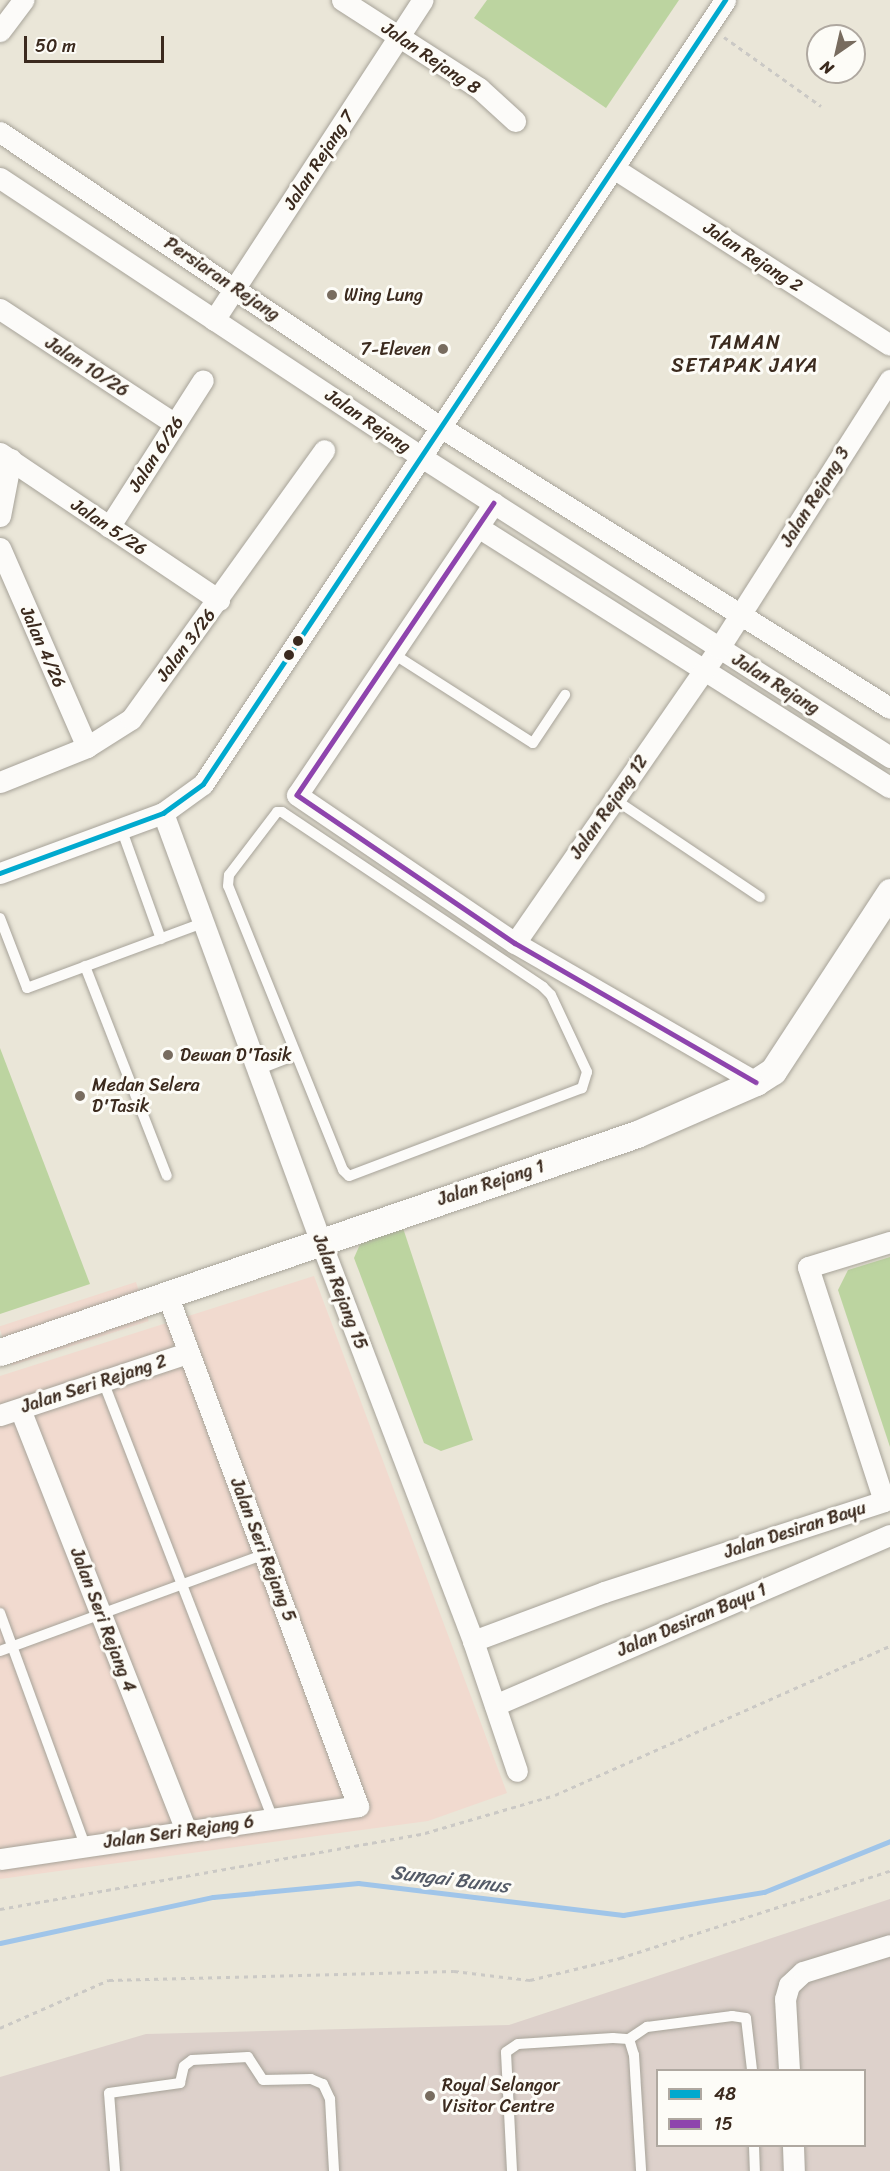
<!DOCTYPE html>
<style>
body{margin:0}
#map{position:relative;width:890px;height:2171px;overflow:hidden;background:#eae6d8;font-family:Sriracha,sans-serif}
div>[style]{position:absolute}
[style*='--x']{left:calc(var(--x)*1px);top:calc(var(--y)*1px);width:calc(var(--w)*1px);rotate:calc(var(--a)*1deg)}
.built>*{inset:0;background:#f1dacf;transform-origin:0 0}
.industrial>*{inset:0;background:#ddd1cb}
.green>*{inset:0;background:#bcd4a0}
.stream>*{height:5px;margin:-2.5px;padding:0 2.5px;transform-origin:2.5px;border-radius:2.5px;background:#a0c5e9}
.path>*{height:3px;margin-top:-1.5px;transform-origin:0;background:repeating-linear-gradient(90deg,#cbc9c5 0 4.5px,transparent 0 9px)}
.roads{filter:drop-shadow(0 0 2px #a7a399) drop-shadow(0 0 2px #a7a399)}
.service>*{height:10px;margin:-5px;padding:0 5px;transform-origin:5px;border-radius:5px;background:#fcfbf9}
.minor>*{height:21px;margin:-10.5px;padding:0 10.5px;transform-origin:10.5px;border-radius:10.5px;background:#fcfbf9}
.tertiary>*{height:27px;margin:-13.5px;padding:0 13.5px;transform-origin:13.5px;border-radius:13.5px;background:#fcfbf9}
.bus-1>*{height:4.5px;margin:-2.25px;padding:0 2.25px;transform-origin:2.25px;border-radius:2.25px;background:#00a9ce}
.bus-2>*{height:4.5px;margin:-2.25px;padding:0 2.25px;transform-origin:2.25px;border-radius:2.25px;background:#8e44ad}
.dots>*{width:16px;height:16px;translate:-50% -50%;box-sizing:border-box;border:3px solid #fdfcf7;border-radius:50%}
span{translate:-50% -50%;white-space:nowrap;text-align:center;line-height:1.15;-webkit-text-stroke:6px #fdfcf7;paint-order:stroke}
.street-label{font-size:18px;color:#3b2a1e}
.poi-label{font-size:18px;color:#3b2a1e}
.left{translate:0 -50%;text-align:left}
.right{translate:-100% -50%;text-align:right}
.neighbourhood-label{font-size:20px;color:#3b2a1e;letter-spacing:1.5px}
.water-label{font-size:20px;color:#545b68;font-style:italic}
.legend{position:absolute;left:656px;top:2069px;width:210px;height:78px;box-sizing:border-box;background:#fdfcf7;border:2px solid #afa8a0;margin:0;padding:8px 10px;list-style:none;font-size:18px;color:#3b2a1e}
.legend li{display:flex;align-items:center;gap:12px;height:30px}
.legend b{width:30px;border:2px solid #afa8a0}
.north{position:absolute;left:806px;top:24px;width:60px;height:60px;box-sizing:border-box;background:#fdfcf7;border:2px solid #afa8a0;border-radius:50%;rotate:214deg;font-size:16px;font-weight:700;line-height:24px;text-align:center;color:#3b2a1e}
.north::after{content:'';display:block;margin:auto;width:21px;height:27px;background:#786c5f;clip-path:polygon(50% 0,100% 100%,50% 72%,0 100%)}
.scale{position:absolute;left:24px;top:36px;width:140px;height:27px;box-sizing:border-box;border:3px solid #3b2a1e;border-top:0;padding-left:8px;font-size:18px;line-height:21px;white-space:nowrap;color:#3b2a1e;-webkit-text-stroke:4px #fdfcf7;paint-order:stroke}
</style>
<div id="map">
<div class="built">
<i style="clip-path:polygon(314px 1276px,507px 1793px,428px 1821px,0 1879px,0 1376px)"></i>
<i style="left:136px;top:1282px;width:41px;height:144px;rotate:72deg"></i>
</div>
<div class="industrial">
<i style="clip-path:polygon(evenodd,890px 1899px,890px 2171px,0 2171px,0 2077px,146px 2034px,509px 2025px,890px 1899px,658px 2070px,864px 2070px,864px 2146px,658px 2146px,658px 2070px)"></i>
</div>
<div class="green">
<i style="clip-path:polygon(487px 0,679px 0,606px 108px,474px 18px)"></i>
<i style="clip-path:polygon(0 1048px,90px 1284px,0 1314px)"></i>
<i style="clip-path:polygon(403px 1228px,473px 1440px,441px 1451px,424px 1443px,354px 1258px,361px 1242px)"></i>
<i style="clip-path:polygon(890px 1257px,890px 1447px,838px 1290px,848px 1270px)"></i>
</div>
<div class="stream">
<i style="--x:0;--y:1943;--w:218;--a:-12.2"></i>
<i style="--x:213;--y:1897;--w:146;--a:-5.5"></i>
<i style="--x:358;--y:1883;--w:267;--a:6.9"></i>
<i style="--x:623;--y:1915;--w:143;--a:-9.3"></i>
<i style="--x:764;--y:1892;--w:136;--a:-22"></i>
</div>
<div class="path">
<i style="--x:724;--y:37;--w:119;--a:35.4"></i>
<i style="--x:0;--y:1909;--w:432;--a:-10.1"></i>
<i style="--x:425;--y:1833;--w:135;--a:-16.3"></i>
<i style="--x:555;--y:1795;--w:367;--a:-24"></i>
<i style="--x:0;--y:2028;--w:119;--a:-23.8"></i>
<i style="--x:109;--y:1980;--w:345;--a:-1.5"></i>
<i style="--x:454;--y:1971;--w:77;--a:6.8"></i>
<i style="--x:530;--y:1980;--w:93;--a:-13.7"></i>
<i style="--x:620;--y:1958;--w:284;--a:-17.9"></i>
</div>
<div class="roads">
<div class="service">
<i style="--x:392;--y:653;--w:167;--a:32.6"></i>
<i style="--x:533;--y:743;--w:58;--a:-56.3"></i>
<i style="--x:614;--y:799;--w:176;--a:33.9"></i>
<i style="--x:277;--y:812;--w:5;--a:0"></i>
<i style="--x:282;--y:812;--w:314;--a:33.8"></i>
<i style="--x:543;--y:987;--w:11;--a:45"></i>
<i style="--x:551;--y:995;--w:85;--a:64.9"></i>
<i style="--x:587;--y:1072;--w:17;--a:107"></i>
<i style="--x:582;--y:1088;--w:249;--a:159.3"></i>
<i style="--x:349;--y:1176;--w:8;--a:-135"></i>
<i style="--x:343;--y:1170;--w:306;--a:-112"></i>
<i style="--x:228;--y:886;--w:11;--a:-85"></i>
<i style="--x:229;--y:875;--w:79;--a:-52.7"></i>
<i style="--x:121;--y:828;--w:118;--a:70.2"></i>
<i style="--x:0;--y:918;--w:75;--a:68.9"></i>
<i style="--x:27;--y:988;--w:188;--a:-20.3"></i>
<i style="--x:85;--y:966;--w:225;--a:68.7"></i>
<i style="--x:257;--y:1070;--w:42;--a:-21"></i>
<i style="--x:103;--y:1381;--w:470;--a:68.8"></i>
<i style="--x:0;--y:1613;--w:247;--a:69.9"></i>
<i style="--x:0;--y:1651;--w:282;--a:-20.1"></i>
<i style="--x:629;--y:2039;--w:22;--a:-34"></i>
<i style="--x:647;--y:2027;--w:86;--a:-7.4"></i>
<i style="--x:732;--y:2016;--w:14;--a:8"></i>
<i style="--x:746;--y:2018;--w:52;--a:83.4"></i>
<i style="--x:754;--y:2146;--w:25;--a:88"></i>
<i style="--x:115;--y:2171;--w:78;--a:-94.4"></i>
<i style="--x:109;--y:2093;--w:72;--a:-8"></i>
<i style="--x:180;--y:2083;--w:17;--a:-77"></i>
<i style="--x:184;--y:2066;--w:10;--a:-37"></i>
<i style="--x:192;--y:2060;--w:56;--a:-3.1"></i>
<i style="--x:248;--y:2057;--w:27;--a:57"></i>
<i style="--x:263;--y:2080;--w:48;--a:-1.2"></i>
<i style="--x:311;--y:2079;--w:13;--a:23"></i>
<i style="--x:323;--y:2084;--w:17;--a:65"></i>
<i style="--x:330;--y:2099;--w:72;--a:86.8"></i>
<i style="--x:512;--y:2171;--w:119;--a:-92.9"></i>
<i style="--x:506;--y:2052;--w:14;--a:-34"></i>
<i style="--x:518;--y:2044;--w:95;--a:-3.6"></i>
<i style="--x:613;--y:2038;--w:16;--a:4"></i>
<i style="--x:629;--y:2039;--w:17;--a:73"></i>
<i style="--x:634;--y:2055;--w:116;--a:86.5"></i>
</div>
<div class="minor">
<i style="--x:342;--y:0;--w:163;--a:32.7"></i>
<i style="--x:479;--y:88;--w:49;--a:42.5"></i>
<i style="--x:0;--y:31;--w:39;--a:-53"></i>
<i style="--x:0;--y:132;--w:532;--a:33.81"></i>
<i style="--x:442;--y:428;--w:528;--a:32.01"></i>
<i style="--x:615;--y:169;--w:326;--a:32.6"></i>
<i style="--x:0;--y:178;--w:507;--a:33.5"></i>
<i style="--x:423;--y:458;--w:555;--a:32.63"></i>
<i style="--x:0;--y:309;--w:209;--a:33.3"></i>
<i style="--x:214;--y:320;--w:382;--a:-56.9"></i>
<i style="--x:0;--y:453;--w:264;--a:33.9"></i>
<i style="--x:494;--y:503;--w:352;--a:124"></i>
<i style="--x:297;--y:795;--w:263;--a:34.2"></i>
<i style="--x:515;--y:943;--w:278;--a:30"></i>
<i style="--x:0;--y:516;--w:58;--a:-79.1"></i>
<i style="--x:109;--y:527;--w:174;--a:-57.4"></i>
<i style="--x:478;--y:527;--w:487;--a:32.3"></i>
<i style="--x:0;--y:548;--w:217;--a:66.4"></i>
<i style="--x:0;--y:782;--w:94;--a:-21.9"></i>
<i style="--x:87;--y:747;--w:52;--a:-32.5"></i>
<i style="--x:131;--y:719;--w:331;--a:-54.3"></i>
<i style="--x:163;--y:813;--w:455;--a:69.8"></i>
<i style="--x:320;--y:1240;--w:429;--a:69.1"></i>
<i style="--x:473;--y:1641;--w:137;--a:71.3"></i>
<i style="--x:0;--y:873;--w:174;--a:-20.2"></i>
<i style="--x:163;--y:813;--w:49;--a:-35.9"></i>
<i style="--x:203;--y:784;--w:942;--a:-56.34"></i>
<i style="--x:515;--y:943;--w:359;--a:-55.3"></i>
<i style="--x:719;--y:648;--w:318;--a:-57.5"></i>
<i style="--x:20;--y:1409;--w:453;--a:68.5"></i>
<i style="--x:0;--y:1415;--w:198;--a:-18.3"></i>
<i style="--x:473;--y:1641;--w:140;--a:-20.5"></i>
<i style="--x:604;--y:1592;--w:294;--a:-18"></i>
<i style="--x:884;--y:1501;--w:246;--a:-108"></i>
<i style="--x:808;--y:1267;--w:86;--a:-17"></i>
<i style="--x:495;--y:1705;--w:430;--a:-23.3"></i>
<i style="--x:0;--y:1859;--w:362;--a:-8.4"></i>
<i style="--x:358;--y:1806;--w:546;--a:-110.46"></i>
<i style="--x:789;--y:2070;--w:71;--a:-93.2"></i>
<i style="--x:785;--y:1999;--w:15;--a:-74"></i>
<i style="--x:789;--y:1985;--w:19;--a:-43"></i>
<i style="--x:803;--y:1972;--w:91;--a:-17.2"></i>
<i style="--x:793;--y:2146;--w:25;--a:88"></i>
</div>
<div class="tertiary">
<i style="--x:0;--y:1352;--w:673;--a:-18.89"></i>
<i style="--x:637;--y:1134;--w:130;--a:-23.6"></i>
<i style="--x:756;--y:1082;--w:20;--a:-33"></i>
<i style="--x:773;--y:1071;--w:214;--a:-56.8"></i>
</div>
</div>
<div class="bus-1">
<i style="--x:0;--y:873;--w:174;--a:-20.2"></i>
<i style="--x:163;--y:813;--w:49;--a:-35.9"></i>
<i style="--x:203;--y:784;--w:942;--a:-56.34"></i>
</div>
<div class="bus-2">
<i style="--x:494;--y:503;--w:352;--a:124"></i>
<i style="--x:297;--y:795;--w:263;--a:34.2"></i>
<i style="--x:515;--y:943;--w:278;--a:30"></i>
</div>
<div class="dots">
<i style="left:332px;top:295px;background:#786c5f"></i>
<i style="left:443px;top:349px;background:#786c5f"></i>
<i style="left:298px;top:641px;background:#3b2a1e"></i>
<i style="left:289px;top:655px;background:#3b2a1e"></i>
<i style="left:168px;top:1055px;background:#786c5f"></i>
<i style="left:80px;top:1096px;background:#786c5f"></i>
<i style="left:430px;top:2096px;background:#786c5f"></i>
</div>
<div class="street-label">
<span style="left:431px;top:58px;rotate:34deg">Jalan Rejang 8</span>
<span style="left:319px;top:160px;rotate:-57deg">Jalan Rejang 7</span>
<span style="left:753px;top:257px;rotate:33deg">Jalan Rejang 2</span>
<span style="left:222px;top:279px;rotate:34deg">Persiaran Rejang</span>
<span style="left:87px;top:367px;rotate:33deg">Jalan 10/26</span>
<span style="left:368px;top:421px;rotate:34deg">Jalan Rejang</span>
<span style="left:156px;top:454px;rotate:-57deg">Jalan 6/26</span>
<span style="left:815px;top:497px;rotate:-58deg">Jalan Rejang 3</span>
<span style="left:109px;top:527px;rotate:34deg">Jalan 5/26</span>
<span style="left:186px;top:645px;rotate:-53deg">Jalan 3/26</span>
<span style="left:43px;top:647px;rotate:66deg">Jalan 4/26</span>
<span style="left:776px;top:684px;rotate:32deg">Jalan Rejang</span>
<span style="left:609px;top:807px;rotate:-55deg">Jalan Rejang 12</span>
<span style="left:491px;top:1183px;rotate:-18deg">Jalan Rejang 1</span>
<span style="left:340px;top:1292px;rotate:69deg">Jalan Rejang 15</span>
<span style="left:94px;top:1384px;rotate:-18deg">Jalan Seri Rejang 2</span>
<span style="left:795px;top:1530px;rotate:-18deg">Jalan Desiran Bayu</span>
<span style="left:263px;top:1550px;rotate:69deg">Jalan Seri Rejang 5</span>
<span style="left:103px;top:1620px;rotate:69deg">Jalan Seri Rejang 4</span>
<span style="left:692px;top:1620px;rotate:-23deg">Jalan Desiran Bayu 1</span>
<span style="left:179px;top:1832px;rotate:-8deg">Jalan Seri Rejang 6</span>
</div>
<div class="poi-label">
<span class="left" style="left:344px;top:295px">Wing Lung</span>
<span class="right" style="left:431px;top:349px">7-Eleven</span>
<span class="left" style="left:180px;top:1055px">Dewan D'Tasik</span>
<span class="left" style="left:92px;top:1096px">Medan Selera<br>D'Tasik</span>
<span class="left" style="left:442px;top:2096px">Royal Selangor<br>Visitor Centre</span>
</div>
<div class="neighbourhood-label">
<span style="left:745px;top:354px">TAMAN<br>SETAPAK JAYA</span>
</div>
<div class="water-label">
<span style="left:450px;top:1879px;rotate:7deg">Sungai Bunus</span>
</div>
<ul class="legend">
<li><b style="height:8px;background:#00a9ce"></b>48</li>
<li><b style="height:8px;background:#8e44ad"></b>15</li>
</ul>
<div class="north">N</div>
<div class="scale">50 m</div>
</div>
